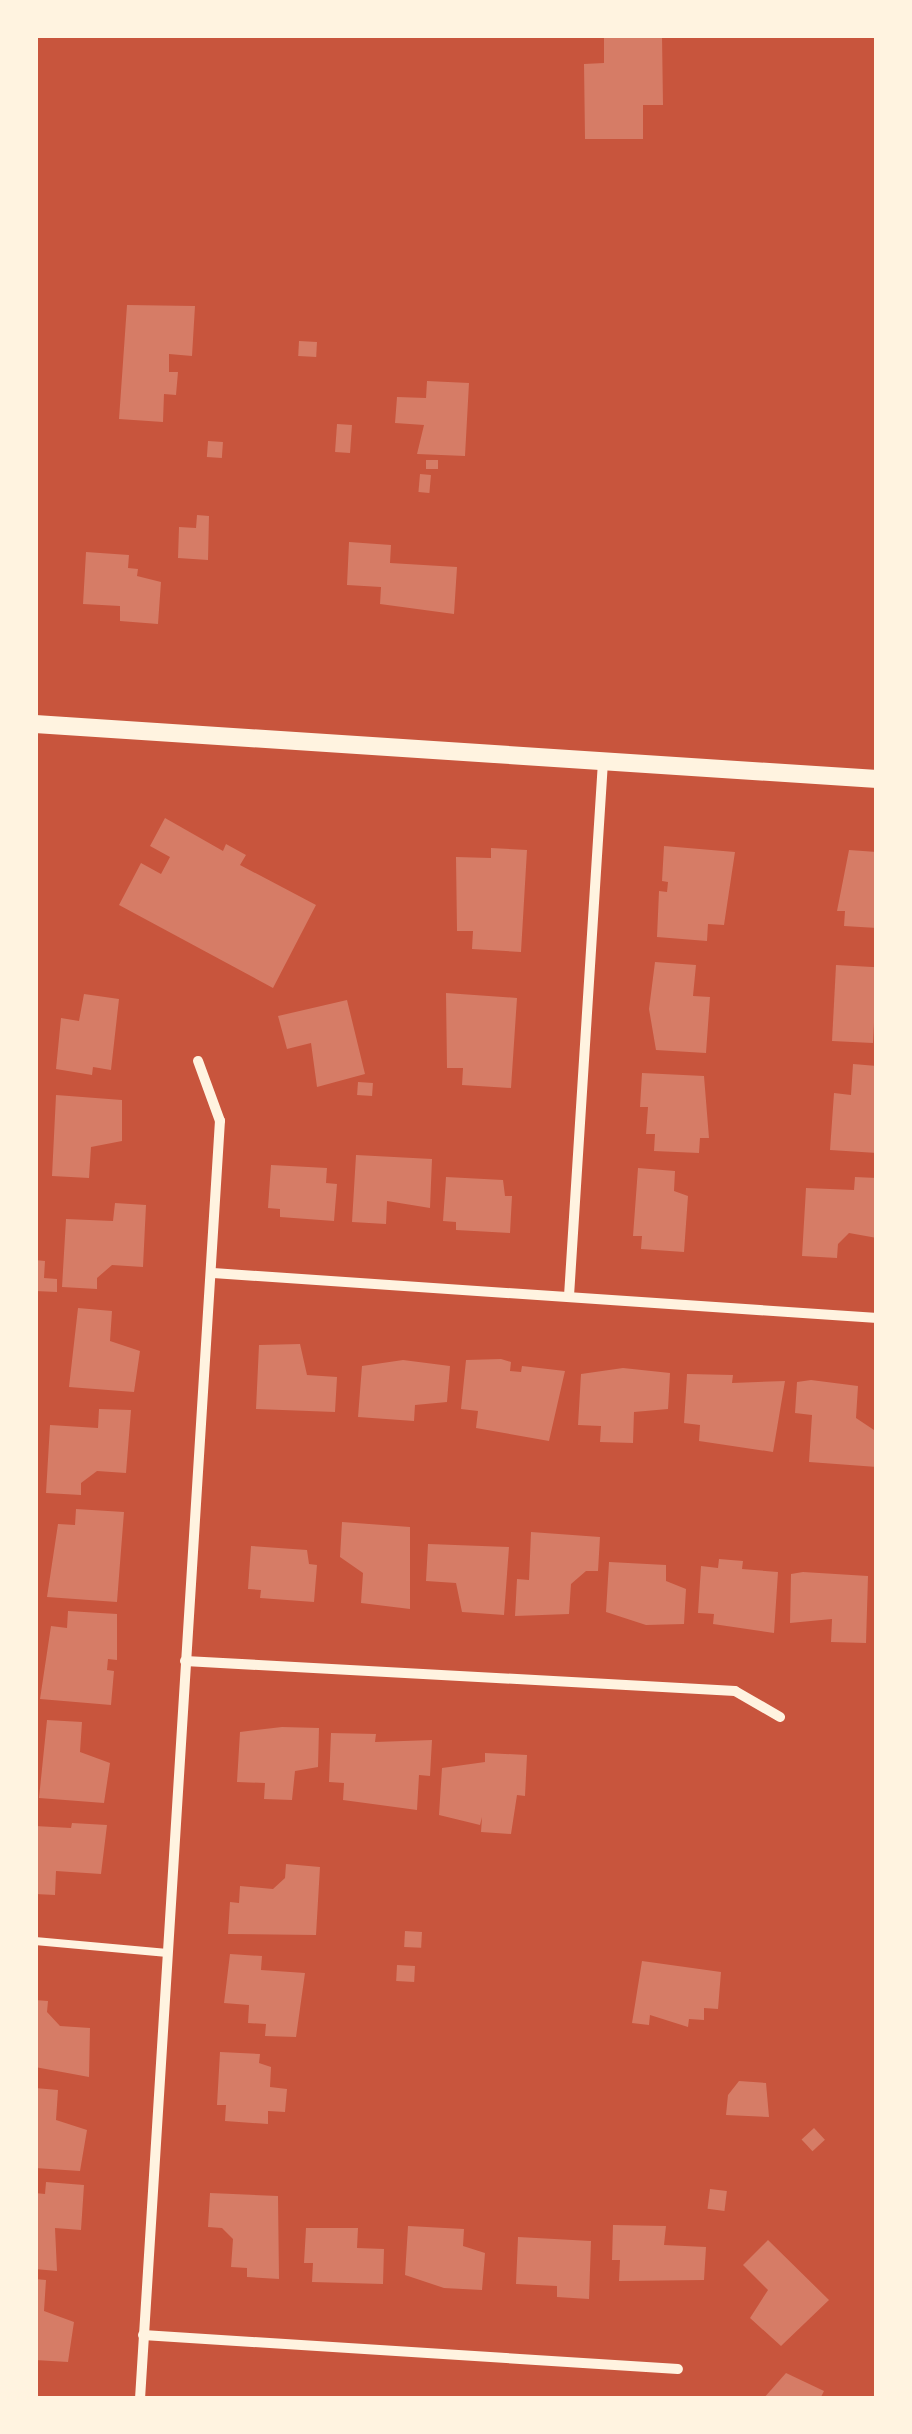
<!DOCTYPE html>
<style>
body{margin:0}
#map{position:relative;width:912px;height:2434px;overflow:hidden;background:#c8553d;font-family:Poppins,sans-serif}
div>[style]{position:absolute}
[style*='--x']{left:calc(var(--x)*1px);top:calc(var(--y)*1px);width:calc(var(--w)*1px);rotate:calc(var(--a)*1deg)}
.building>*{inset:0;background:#d67c66;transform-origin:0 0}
.service>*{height:8px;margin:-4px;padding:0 4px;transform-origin:4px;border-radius:4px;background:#fff3e0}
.minor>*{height:10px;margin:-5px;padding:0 5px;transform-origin:5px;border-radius:5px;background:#fff3e0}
.tertiary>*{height:18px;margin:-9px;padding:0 9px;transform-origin:9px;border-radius:9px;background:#fff3e0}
span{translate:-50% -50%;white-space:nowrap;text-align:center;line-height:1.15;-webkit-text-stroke:10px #fff3e0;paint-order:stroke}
.frame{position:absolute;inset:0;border:38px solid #fff3e0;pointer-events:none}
</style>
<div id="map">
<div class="building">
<i style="clip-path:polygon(604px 35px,662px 35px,663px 105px,643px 105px,643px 139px,585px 139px,584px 64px,604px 63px)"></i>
<i style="clip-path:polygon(127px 305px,195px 306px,192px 356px,169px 354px,169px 372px,178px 372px,176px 395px,164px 394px,163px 422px,119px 419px)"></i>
<i style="left:299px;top:341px;width:18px;height:15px;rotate:3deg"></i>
<i style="clip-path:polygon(427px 381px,469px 383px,465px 456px,417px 454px,424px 425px,395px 423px,397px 397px,426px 398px)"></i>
<i style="left:337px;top:424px;width:15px;height:28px;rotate:4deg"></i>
<i style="left:208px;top:441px;width:15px;height:16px;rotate:4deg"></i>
<i style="left:426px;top:460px;width:12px;height:9px"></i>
<i style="left:420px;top:474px;width:11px;height:18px;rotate:5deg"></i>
<i style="clip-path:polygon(197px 515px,209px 516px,208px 560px,178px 558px,179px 527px,196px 528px)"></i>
<i style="clip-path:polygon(349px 542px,391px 545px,390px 563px,457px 567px,454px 614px,380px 604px,381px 587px,347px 585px)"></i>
<i style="clip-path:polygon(86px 552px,129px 555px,128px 568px,138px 569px,137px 576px,161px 582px,158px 624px,120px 621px,120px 606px,83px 604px)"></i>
<i style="clip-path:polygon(165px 818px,223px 851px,226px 844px,246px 855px,240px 865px,316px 905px,273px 988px,119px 905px,141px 863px,161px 874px,170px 857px,150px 846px)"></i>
<i style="clip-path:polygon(664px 846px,735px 852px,724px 925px,708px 924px,707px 941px,657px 937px,659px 891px,667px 892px,668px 882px,662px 881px)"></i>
<i style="clip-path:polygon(491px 848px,527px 850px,521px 952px,472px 949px,473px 931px,457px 931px,456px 857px,491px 858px)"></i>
<i style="clip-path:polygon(849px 850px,877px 852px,877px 928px,844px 926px,845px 911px,837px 911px)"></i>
<i style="clip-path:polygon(655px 962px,696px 965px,693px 996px,710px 997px,706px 1053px,656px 1050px,649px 1009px)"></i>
<i style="left:836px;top:965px;width:41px;height:76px;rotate:3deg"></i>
<i style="clip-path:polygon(446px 993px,517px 998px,511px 1088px,462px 1085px,463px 1068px,447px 1068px)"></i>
<i style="clip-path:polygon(84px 994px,119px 999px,111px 1070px,93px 1067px,92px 1075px,56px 1069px,61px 1018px,79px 1021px)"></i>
<i style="clip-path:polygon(347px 1000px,365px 1074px,317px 1087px,311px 1043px,287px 1049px,278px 1016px)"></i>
<i style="clip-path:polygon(853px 1064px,877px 1066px,877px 1153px,830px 1150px,834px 1093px,851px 1095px)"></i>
<i style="clip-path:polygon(642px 1073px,704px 1076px,709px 1138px,700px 1138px,699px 1153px,654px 1151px,655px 1134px,646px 1134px,648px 1107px,640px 1107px)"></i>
<i style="left:358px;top:1082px;width:15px;height:13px;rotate:4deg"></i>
<i style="clip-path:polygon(56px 1095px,122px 1100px,122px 1141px,91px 1147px,89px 1178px,52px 1176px)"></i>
<i style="clip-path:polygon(356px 1155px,432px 1159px,430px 1208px,387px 1201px,386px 1224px,352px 1222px)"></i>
<i style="clip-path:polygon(271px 1165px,327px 1168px,326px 1183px,337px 1184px,334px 1221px,280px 1217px,280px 1209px,268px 1208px)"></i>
<i style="clip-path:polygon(638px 1168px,675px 1171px,674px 1191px,688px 1196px,684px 1252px,641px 1249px,642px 1236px,633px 1236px)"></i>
<i style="clip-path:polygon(446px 1177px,503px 1180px,505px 1196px,512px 1196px,510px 1233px,456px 1230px,456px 1222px,443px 1221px)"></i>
<i style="clip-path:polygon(855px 1177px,877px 1178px,877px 1238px,849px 1233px,838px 1244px,837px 1258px,802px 1256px,806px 1188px,854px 1190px)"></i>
<i style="clip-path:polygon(115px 1203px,146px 1205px,143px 1267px,112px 1265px,97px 1278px,97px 1289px,62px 1287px,66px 1219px,113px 1221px)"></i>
<i style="clip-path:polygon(35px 1260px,45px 1261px,44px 1278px,57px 1279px,57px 1292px,35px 1291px)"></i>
<i style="clip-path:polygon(78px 1308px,112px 1311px,110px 1341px,140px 1351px,134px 1392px,69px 1387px)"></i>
<i style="clip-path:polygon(300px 1344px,307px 1375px,337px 1377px,335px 1412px,256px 1409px,259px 1345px)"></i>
<i style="clip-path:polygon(501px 1359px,511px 1362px,510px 1371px,521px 1372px,522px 1366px,565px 1371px,549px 1441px,476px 1428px,478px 1411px,461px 1409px,466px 1360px)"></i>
<i style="clip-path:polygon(403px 1360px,450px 1366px,447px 1402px,415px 1405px,414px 1421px,358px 1417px,362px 1366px)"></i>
<i style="clip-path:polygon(623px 1368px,670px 1373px,668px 1409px,634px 1412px,633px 1443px,600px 1442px,601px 1426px,578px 1425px,581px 1374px)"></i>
<i style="clip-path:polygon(687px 1374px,733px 1375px,732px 1383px,785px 1381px,773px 1452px,699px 1441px,700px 1425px,684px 1423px)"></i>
<i style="clip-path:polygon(811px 1380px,858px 1386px,856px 1418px,877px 1432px,877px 1467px,809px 1462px,812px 1415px,795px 1413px,797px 1382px)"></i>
<i style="clip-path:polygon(99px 1409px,131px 1410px,126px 1473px,97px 1471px,81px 1483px,81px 1495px,46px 1493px,50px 1425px,98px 1428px)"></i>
<i style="clip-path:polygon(76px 1509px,124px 1512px,117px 1602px,47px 1597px,58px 1524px,75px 1525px)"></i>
<i style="clip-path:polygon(342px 1522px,410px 1527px,410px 1609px,361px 1603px,363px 1573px,340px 1557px)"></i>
<i style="clip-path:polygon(531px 1532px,600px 1537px,598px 1571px,586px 1571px,571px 1584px,569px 1614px,515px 1616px,517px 1579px,529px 1580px)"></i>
<i style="clip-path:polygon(428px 1544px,509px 1547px,504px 1615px,462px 1612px,456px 1583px,426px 1581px)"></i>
<i style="clip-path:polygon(251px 1546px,307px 1550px,309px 1564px,317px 1565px,314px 1602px,260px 1598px,261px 1590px,248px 1589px)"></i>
<i style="clip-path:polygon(719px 1559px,743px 1561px,742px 1569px,778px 1572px,774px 1633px,713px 1624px,714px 1614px,698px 1613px,701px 1566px,718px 1568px)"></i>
<i style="clip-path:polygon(609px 1562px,666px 1565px,666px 1581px,686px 1589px,684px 1624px,646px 1625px,606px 1612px)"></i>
<i style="clip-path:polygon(803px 1572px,868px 1576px,866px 1643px,831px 1642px,832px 1619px,790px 1623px,791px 1574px)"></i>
<i style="clip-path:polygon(68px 1611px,117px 1614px,117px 1660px,108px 1659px,107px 1670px,114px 1671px,111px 1705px,40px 1699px,51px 1626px,67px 1628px)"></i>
<i style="clip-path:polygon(47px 1720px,82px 1722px,80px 1752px,110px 1763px,104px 1803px,39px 1798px)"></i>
<i style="clip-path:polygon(282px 1727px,319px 1728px,318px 1767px,295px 1771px,292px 1800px,264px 1799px,265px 1783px,237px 1782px,240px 1732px)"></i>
<i style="clip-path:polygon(331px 1733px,376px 1734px,375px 1742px,432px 1740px,430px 1776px,419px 1775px,417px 1810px,343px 1800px,344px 1783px,329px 1782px)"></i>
<i style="clip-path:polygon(485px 1753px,527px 1755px,525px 1796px,517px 1795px,511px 1834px,481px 1832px,482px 1817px,480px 1825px,439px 1815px,442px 1768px,485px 1762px)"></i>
<i style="clip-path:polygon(72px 1823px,107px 1825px,101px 1874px,56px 1871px,55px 1895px,35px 1894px,35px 1826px,71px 1828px)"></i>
<i style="clip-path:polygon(286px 1864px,320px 1867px,316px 1935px,228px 1934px,230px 1902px,239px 1903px,240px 1886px,273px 1889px,285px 1878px)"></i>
<i style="left:405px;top:1931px;width:17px;height:16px;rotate:3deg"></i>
<i style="clip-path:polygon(230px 1954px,262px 1956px,261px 1970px,305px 1973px,296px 2037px,265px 2036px,266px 2024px,248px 2023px,249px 2005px,224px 2003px)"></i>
<i style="clip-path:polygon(642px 1961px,721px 1972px,718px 2009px,704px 2008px,704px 2020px,689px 2019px,688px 2027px,650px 2015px,649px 2025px,632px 2023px)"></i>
<i style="left:397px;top:1965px;width:18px;height:16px;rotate:3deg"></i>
<i style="clip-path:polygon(35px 2000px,48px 2001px,47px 2012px,60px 2026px,90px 2028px,89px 2077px,35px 2067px)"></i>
<i style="clip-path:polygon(220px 2052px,260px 2054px,259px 2063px,271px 2067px,270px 2087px,287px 2089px,285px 2112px,268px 2111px,268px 2124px,225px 2121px,226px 2105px,217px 2105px)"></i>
<i style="clip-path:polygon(739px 2081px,766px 2083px,769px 2117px,726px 2115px,728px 2095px)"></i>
<i style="clip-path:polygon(35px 2088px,58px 2090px,56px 2120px,87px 2130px,80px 2171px,35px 2168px)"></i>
<i style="left:814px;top:2128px;width:16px;height:17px;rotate:47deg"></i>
<i style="clip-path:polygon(46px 2182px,84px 2185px,81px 2230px,55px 2228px,57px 2271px,35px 2269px,35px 2193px,45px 2194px)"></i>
<i style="left:710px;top:2189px;width:17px;height:20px;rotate:7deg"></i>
<i style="clip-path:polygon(210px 2193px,278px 2196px,279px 2279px,247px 2277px,247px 2268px,231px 2267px,233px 2239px,222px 2228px,208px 2227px)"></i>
<i style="clip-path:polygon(613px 2225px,666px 2226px,664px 2245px,706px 2247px,704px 2280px,619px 2281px,620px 2260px,612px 2260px)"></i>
<i style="clip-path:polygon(408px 2226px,464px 2229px,463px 2246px,485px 2253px,482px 2290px,444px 2288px,405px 2275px)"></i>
<i style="clip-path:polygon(306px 2228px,358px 2228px,357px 2248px,384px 2249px,383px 2284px,312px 2282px,313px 2263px,304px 2263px)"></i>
<i style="clip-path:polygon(518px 2237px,591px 2241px,589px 2299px,557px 2297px,557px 2286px,516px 2284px)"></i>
<i style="clip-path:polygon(768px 2240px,829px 2300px,781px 2346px,750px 2318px,768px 2290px,743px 2265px)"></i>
<i style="clip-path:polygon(35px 2279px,46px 2280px,44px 2311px,74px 2322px,68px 2362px,35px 2360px)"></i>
<i style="clip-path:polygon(786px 2373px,824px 2391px,820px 2399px,763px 2399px)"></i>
</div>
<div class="service">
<i style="--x:35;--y:1941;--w:133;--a:5.2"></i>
</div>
<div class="minor">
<i style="--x:213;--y:1273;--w:666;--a:3.88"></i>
<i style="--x:569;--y:1296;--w:536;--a:-86.36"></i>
<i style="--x:185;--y:1661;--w:551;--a:3.12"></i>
<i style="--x:735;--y:1691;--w:52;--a:30"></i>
<i style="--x:143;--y:2335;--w:536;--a:3.64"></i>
<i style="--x:140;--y:2399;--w:1281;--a:-86.42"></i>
<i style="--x:220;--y:1121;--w:64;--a:-110.1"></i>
</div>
<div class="tertiary">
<i style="--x:35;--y:724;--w:844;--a:3.74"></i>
</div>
<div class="frame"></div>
</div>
